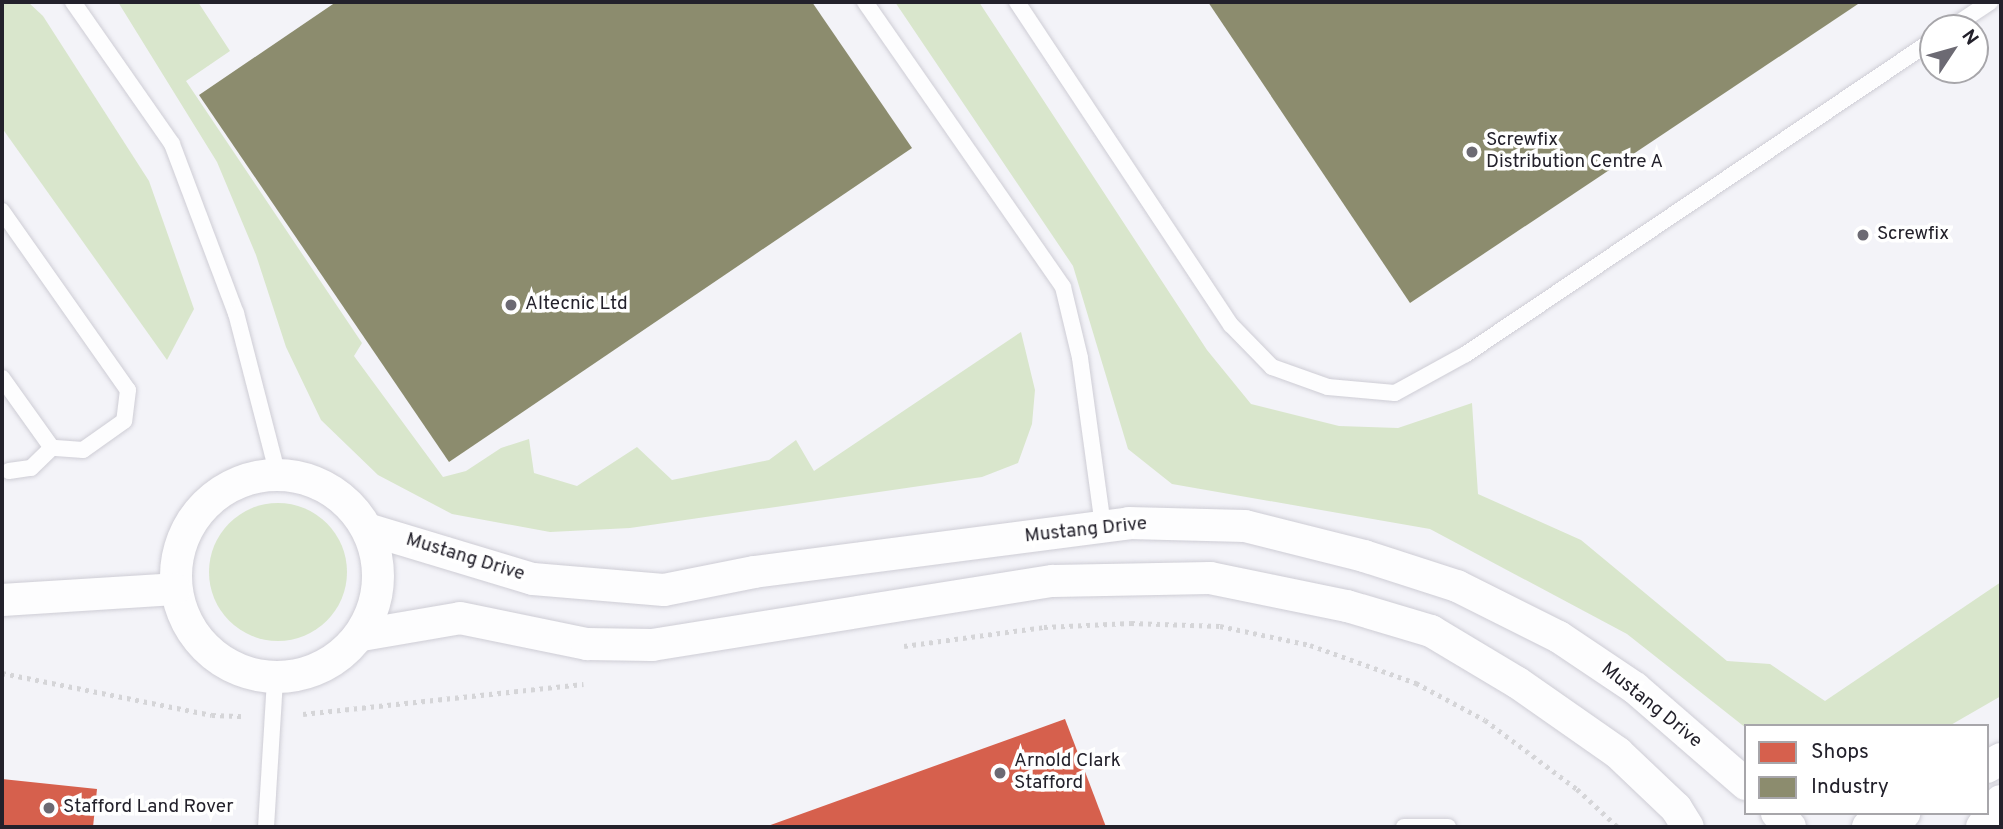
<!DOCTYPE html>
<style>
body{margin:0}
#map{position:relative;width:2003px;height:829px;overflow:hidden;background:#f3f3f8;font-family:Overpass,sans-serif}
div>[style]{position:absolute}
[style*='--x']{left:calc(var(--x)*1px);top:calc(var(--y)*1px);width:calc(var(--w)*1px);rotate:calc(var(--a)*1deg)}
.green>*{inset:0;background:#d9e6cc}
.round{border-radius:50%}
.shops>*{inset:0;background:#d6604d}
.industry>*{inset:0;background:#8c8c6e}
.path>*{height:4.5px;margin-top:-2.25px;transform-origin:0;background:repeating-linear-gradient(90deg,#d5d5d8 0 3.5px,transparent 0 8.5px)}
.roads{filter:drop-shadow(0 0 2px #cecdd5) drop-shadow(0 0 2px #cecdd5)}
.lane>*{height:16px;margin:-8px;padding:0 8px;transform-origin:8px;border-radius:8px;background:#fdfdfe}
.street>*{height:32px;margin:-16px;padding:0 16px;transform-origin:16px;border-radius:16px;background:#fdfdfe}
.street>.ring{margin:-16px;padding:0;box-sizing:content-box;background:none;border:32px solid #fdfdfe;border-radius:50%}
.dots>*{width:19px;height:19px;translate:-50% -50%;box-sizing:border-box;border:4px solid #fff;border-radius:50%}
span{translate:-50% -50%;white-space:nowrap;text-align:center;line-height:1.15;-webkit-text-stroke:7px #fff;paint-order:stroke}
.poi-label{font-size:19px;color:#23212b}
.left{translate:0 -50%;text-align:left}
.street-label{font-size:19px;color:#23212b}
.frame{position:absolute;inset:0;border:4px solid #23212b;pointer-events:none}
.legend{position:absolute;left:1744px;top:724px;width:245px;height:91px;box-sizing:border-box;background:#fff;border:2px solid #a7a6aa;margin:0;padding:9px 12px;list-style:none;font-size:21px;color:#23212b}
.legend li{display:flex;align-items:center;gap:14px;height:35px}
.legend b{width:35px;border:2px solid #a7a6aa}
.north{position:absolute;left:1919px;top:14px;width:70px;height:70px;box-sizing:border-box;background:#fff;border:2px solid #a7a6aa;border-radius:50%;rotate:54deg;font-size:19px;font-weight:700;line-height:28px;text-align:center;color:#23212b}
.north::after{content:'';display:block;margin:auto;width:24px;height:32px;background:#6c6a73;clip-path:polygon(50% 0,100% 100%,50% 72%,0 100%)}
</style>
<div id="map">
<div class="green">
<i style="clip-path:polygon(2px 2px,28px 2px,43px 16px,149px 181px,194px 309px,167px 360px,2px 128px)"></i>
<i style="clip-path:polygon(118px 2px,198px 2px,230px 51px,186px 81px,362px 343px,354px 356px,443px 477px,466px 471px,501px 448px,529px 439px,534px 473px,577px 486px,637px 447px,672px 480px,769px 460px,796px 440px,814px 471px,1021px 332px,1035px 390px,1032px 424px,1018px 463px,982px 477px,630px 528px,550px 532px,452px 514px,378px 475px,321px 420px,286px 347px,256px 255px,217px 162px)"></i>
<i style="clip-path:polygon(895px 2px,979px 2px,1207px 350px,1251px 404px,1339px 426px,1398px 428px,1472px 403px,1478px 494px,1581px 540px,1727px 661px,1770px 664px,1825px 701px,2001px 582px,2001px 696px,1949px 726px,1746px 728px,1627px 634px,1430px 529px,1172px 484px,1128px 449px,1073px 266px)"></i>
<i class="round" style="left:209px;top:503px;width:138px;height:138px"></i>
</div>
<div class="shops">
<i style="clip-path:polygon(1065px 719px,1106px 827px,765px 827px)"></i>
<i style="clip-path:polygon(2px 779px,97px 789px,93px 827px,2px 827px)"></i>
</div>
<div class="industry">
<i style="clip-path:polygon(336px 2px,812px 2px,912px 148px,449px 462px,199px 95px)"></i>
<i style="clip-path:polygon(1208px 2px,1861px 2px,1410px 303px)"></i>
</div>
<div class="path">
<i style="--x:904;--y:646;--w:141;--a:-7.7"></i>
<i style="--x:1044;--y:627;--w:87;--a:-2.6"></i>
<i style="--x:1131;--y:623;--w:89;--a:1.9"></i>
<i style="--x:1220;--y:626;--w:92;--a:11.9"></i>
<i style="--x:1310;--y:645;--w:113;--a:19.7"></i>
<i style="--x:1416;--y:683;--w:78;--a:28.2"></i>
<i style="--x:1485;--y:720;--w:115;--a:36.9"></i>
<i style="--x:1577;--y:789;--w:56;--a:42.8"></i>
<i style="--x:2;--y:673;--w:214;--a:11.3"></i>
<i style="--x:212;--y:715;--w:33;--a:2"></i>
<i style="--x:303;--y:714;--w:282;--a:-6.1"></i>
</div>
<div class="roads">
<div class="lane">
<i style="--x:73;--y:2;--w:173;--a:55.1"></i>
<i style="--x:172;--y:144;--w:181;--a:69.3"></i>
<i style="--x:236;--y:313;--w:164;--a:75.5"></i>
<i style="--x:865;--y:2;--w:347;--a:55.2"></i>
<i style="--x:1063;--y:287;--w:73;--a:76.5"></i>
<i style="--x:1080;--y:358;--w:170;--a:82.2"></i>
<i style="--x:1017;--y:2;--w:387;--a:56.5"></i>
<i style="--x:1231;--y:325;--w:59;--a:45.7"></i>
<i style="--x:1272;--y:367;--w:59;--a:19.7"></i>
<i style="--x:1328;--y:387;--w:67;--a:5.1"></i>
<i style="--x:1395;--y:393;--w:81;--a:-28.8"></i>
<i style="--x:1466;--y:354;--w:563;--a:-33.92"></i>
<i style="--x:1951;--y:28;--w:47;--a:-33.7"></i>
<i style="--x:2;--y:211;--w:219;--a:54.9"></i>
<i style="--x:128;--y:390;--w:31;--a:97"></i>
<i style="--x:124;--y:421;--w:50;--a:144.7"></i>
<i style="--x:83;--y:450;--w:31;--a:-176"></i>
<i style="--x:52;--y:448;--w:86;--a:-125.5"></i>
<i style="--x:9;--y:471;--w:22;--a:-8"></i>
<i style="--x:31;--y:468;--w:29;--a:-44"></i>
<i style="--x:266;--y:827;--w:147;--a:-86.5"></i>
<i style="--x:1404;--y:827;--w:44;--a:0"></i>
</div>
<div class="street">
<i class="ring" style="left:176px;top:475px;width:170px;height:170px"></i>
<i style="--x:367;--y:529;--w:173;--a:16.8"></i>
<i style="--x:533;--y:579;--w:131;--a:4.8"></i>
<i style="--x:664;--y:590;--w:92;--a:-11.3"></i>
<i style="--x:754;--y:572;--w:378;--a:-7.4"></i>
<i style="--x:1129;--y:523;--w:116;--a:1.5"></i>
<i style="--x:1245;--y:526;--w:123;--a:14.1"></i>
<i style="--x:1364;--y:556;--w:98;--a:17.9"></i>
<i style="--x:1457;--y:586;--w:114;--a:26.6"></i>
<i style="--x:1559;--y:637;--w:92;--a:33.9"></i>
<i style="--x:1635;--y:688;--w:147;--a:40.9"></i>
<i style="--x:2;--y:600;--w:173;--a:-3.6"></i>
<i style="--x:362;--y:635;--w:99;--a:-9.8"></i>
<i style="--x:460;--y:618;--w:130;--a:11.6"></i>
<i style="--x:587;--y:644;--w:65;--a:0.9"></i>
<i style="--x:652;--y:645;--w:406;--a:-9.1"></i>
<i style="--x:1053;--y:581;--w:157;--a:-1.1"></i>
<i style="--x:1210;--y:578;--w:140;--a:11.6"></i>
<i style="--x:1347;--y:606;--w:88;--a:16.6"></i>
<i style="--x:1431;--y:631;--w:101;--a:30.9"></i>
<i style="--x:1518;--y:683;--w:122;--a:35"></i>
<i style="--x:1618;--y:753;--w:80;--a:43.5"></i>
<i style="--x:1676;--y:808;--w:22;--a:58"></i>
<i style="--x:1987;--y:767;--w:16;--a:-30"></i>
<i style="--x:1777;--y:813;--w:19;--a:47"></i>
<i style="--x:1868;--y:827;--w:39;--a:-21"></i>
<i style="--x:1982;--y:827;--w:32;--a:-54"></i>
</div>
</div>
<div class="dots">
<i style="left:1472px;top:152px;background:#6c6a73"></i>
<i style="left:1863px;top:235px;background:#6c6a73"></i>
<i style="left:511px;top:305px;background:#6c6a73"></i>
<i style="left:1000px;top:773px;background:#6c6a73"></i>
<i style="left:49px;top:808px;background:#6c6a73"></i>
</div>
<div class="poi-label">
<span class="left" style="left:1486px;top:152px">Screwfix<br>Distribution Centre A</span>
<span class="left" style="left:1877px;top:235px">Screwfix</span>
<span class="left" style="left:525px;top:305px">Altecnic Ltd</span>
<span class="left" style="left:1014px;top:773px">Arnold Clark<br>Stafford</span>
<span class="left" style="left:63px;top:808px">Stafford Land Rover</span>
</div>
<div class="street-label">
<span style="left:1086px;top:531px;rotate:-6deg">Mustang Drive</span>
<span style="left:465px;top:558px;rotate:17deg">Mustang Drive</span>
<span style="left:1651px;top:706px;rotate:39deg">Mustang Drive</span>
</div>
<div class="frame"></div>
<ul class="legend">
<li><b style="height:19px;background:#d6604d"></b>Shops</li>
<li><b style="height:19px;background:#8c8c6e"></b>Industry</li>
</ul>
<div class="north">N</div>
</div>
